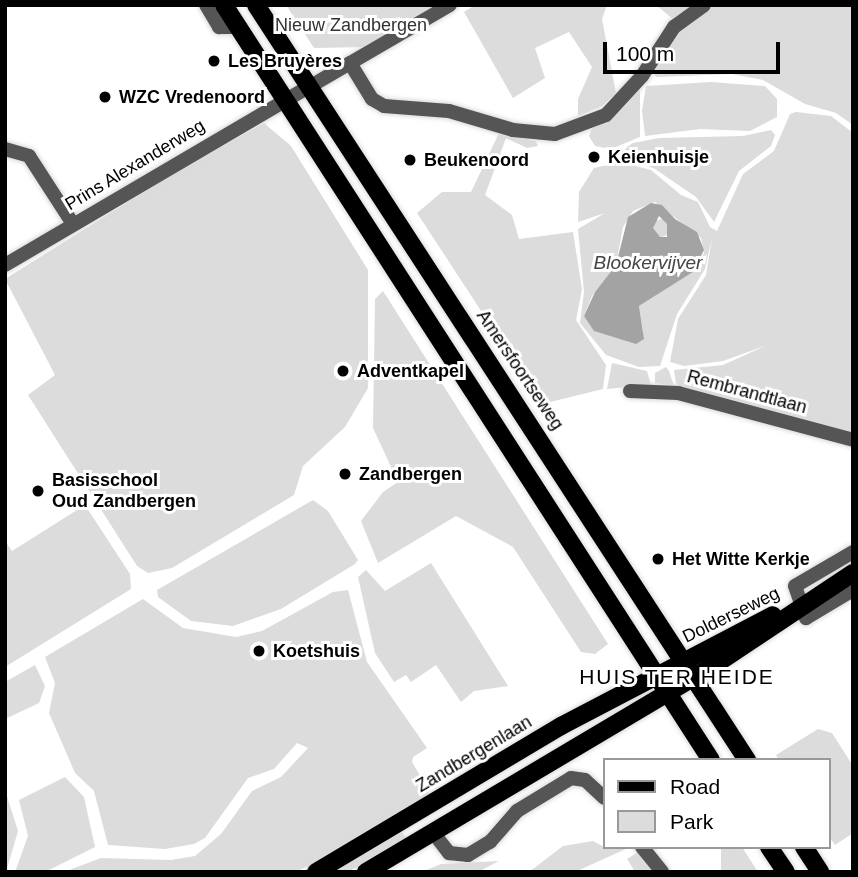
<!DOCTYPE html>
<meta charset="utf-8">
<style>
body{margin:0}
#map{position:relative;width:858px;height:877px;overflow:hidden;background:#fff;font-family:Arial,sans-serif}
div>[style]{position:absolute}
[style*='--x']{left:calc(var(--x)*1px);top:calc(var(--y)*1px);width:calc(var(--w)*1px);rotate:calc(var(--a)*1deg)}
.green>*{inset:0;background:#dcdcdc}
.round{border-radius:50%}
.water>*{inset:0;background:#a3a3a3}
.roads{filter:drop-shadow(0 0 2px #dbdbdb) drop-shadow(0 0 2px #dbdbdb)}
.minor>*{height:14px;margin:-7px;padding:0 7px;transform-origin:7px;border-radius:7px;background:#555}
.tertiary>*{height:14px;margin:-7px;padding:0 7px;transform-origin:7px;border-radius:7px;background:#555}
.primary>*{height:18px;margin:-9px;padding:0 9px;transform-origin:9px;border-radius:9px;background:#000}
.dots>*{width:19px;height:19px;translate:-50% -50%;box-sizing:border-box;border:4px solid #fff;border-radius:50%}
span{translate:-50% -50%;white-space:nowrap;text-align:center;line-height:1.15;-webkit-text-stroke:6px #fff;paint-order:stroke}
.park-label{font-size:18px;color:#333}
.poi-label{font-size:18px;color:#000;font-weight:700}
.left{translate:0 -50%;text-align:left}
.street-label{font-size:18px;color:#000}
.water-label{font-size:19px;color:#444;font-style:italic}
.quarter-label{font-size:21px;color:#000;letter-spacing:2px}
.frame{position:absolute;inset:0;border:7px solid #000;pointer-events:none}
.legend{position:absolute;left:603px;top:758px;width:228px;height:91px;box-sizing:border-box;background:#fff;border:2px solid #999;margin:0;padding:9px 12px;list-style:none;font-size:21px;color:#000}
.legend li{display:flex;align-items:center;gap:14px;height:35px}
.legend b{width:35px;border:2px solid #999}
.scale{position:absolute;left:603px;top:42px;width:177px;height:32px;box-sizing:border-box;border:4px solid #000;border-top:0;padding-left:9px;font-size:21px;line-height:24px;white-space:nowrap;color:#000;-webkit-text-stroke:5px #fff;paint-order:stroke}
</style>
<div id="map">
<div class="green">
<i style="clip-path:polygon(286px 5px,441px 5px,366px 47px,314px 48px)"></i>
<i style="clip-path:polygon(475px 5px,607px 5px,602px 19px,616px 93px,602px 106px,578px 116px,578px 99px,592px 67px,569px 32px,535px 48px,545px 78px,513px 98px,464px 12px)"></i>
<i style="clip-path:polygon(656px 5px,687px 5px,689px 7px,674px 20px)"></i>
<i style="clip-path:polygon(712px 5px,853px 5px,853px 125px,836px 113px,805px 104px,763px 80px,732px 74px,656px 77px,651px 70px,671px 38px)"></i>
<i style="clip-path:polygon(711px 82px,765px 86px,777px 99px,777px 117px,750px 131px,700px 129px,645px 136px,642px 111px,646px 86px)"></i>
<i style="clip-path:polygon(640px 88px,640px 137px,611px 149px,595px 146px,589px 136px,592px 129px,620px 111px)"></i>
<i style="clip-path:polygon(evenodd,796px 112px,831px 116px,853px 133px,853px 434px,680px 389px,676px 383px,674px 370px,723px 365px,765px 346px,723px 361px,684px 366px,670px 362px,678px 319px,706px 275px,712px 238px,705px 269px,677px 314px,660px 366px,639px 367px,606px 355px,580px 323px,584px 292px,578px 229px,605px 213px,578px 222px,579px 192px,594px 168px,621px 162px,651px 170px,681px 195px,698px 202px,710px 227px,717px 231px,743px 174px,774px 151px,790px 114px,796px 112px,655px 202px,701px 238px,704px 253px,693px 272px,639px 306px,643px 331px,636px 344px,584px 316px,592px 296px,616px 265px,623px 227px,633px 211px,655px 202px)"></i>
<i style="clip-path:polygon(264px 123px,291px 146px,368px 270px,368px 388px,345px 427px,303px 466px,294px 495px,172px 568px,148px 573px,137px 566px,28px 395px,55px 375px,5px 279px,176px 172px)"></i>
<i style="clip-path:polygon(771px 130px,775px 135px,771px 146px,739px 171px,714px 222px,696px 197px,655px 169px,618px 153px,633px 143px,659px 138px,743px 136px)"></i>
<i style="clip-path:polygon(499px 133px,536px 141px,538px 146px,527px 148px,506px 138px,485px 195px,512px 215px,519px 239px,573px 232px,582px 289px,576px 320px,606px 365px,603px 389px,542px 404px,417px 213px,442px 192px,471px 192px)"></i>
<i class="round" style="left:652px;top:219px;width:18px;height:18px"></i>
<i style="clip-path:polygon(383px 291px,608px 644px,595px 654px,581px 652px,513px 547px,456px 516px,378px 563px,361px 521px,383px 492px,398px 482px,373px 428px,375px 299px)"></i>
<i style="clip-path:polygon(612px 363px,647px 371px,651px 385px,607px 389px)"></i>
<i style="clip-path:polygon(666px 367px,669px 371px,674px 386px,655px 383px,655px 373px)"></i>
<i style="clip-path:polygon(313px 500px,328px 511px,358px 560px,355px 564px,281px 609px,233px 626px,191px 621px,158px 597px,157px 590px)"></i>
<i style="clip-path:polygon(85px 505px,130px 574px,131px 589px,5px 667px,5px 541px,12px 551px)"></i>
<i style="clip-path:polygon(431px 563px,508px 686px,474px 691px,461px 702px,436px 665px,411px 682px,406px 675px,394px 682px,375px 653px,358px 577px,366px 570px,385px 591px)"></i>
<i style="clip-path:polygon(348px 590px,367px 662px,427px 748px,413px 757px,412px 762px,429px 791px,427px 803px,296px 872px,64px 872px,101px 858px,171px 860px,195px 856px,221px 834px,252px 791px,281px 777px,308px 748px,297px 743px,274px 769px,248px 778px,205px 838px,194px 844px,165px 849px,108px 845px,94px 791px,75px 773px,49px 713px,55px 683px,45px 657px,143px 599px,183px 628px,236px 637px,262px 631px,333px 592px)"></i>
<i style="clip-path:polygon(35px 665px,45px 686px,39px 703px,5px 719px,5px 682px)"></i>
<i style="clip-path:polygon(818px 729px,832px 733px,853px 766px,853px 833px,835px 845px,828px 835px,828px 760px,779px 760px,776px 755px)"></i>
<i style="clip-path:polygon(65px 777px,84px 797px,95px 847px,45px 872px,15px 872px,28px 836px,19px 800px)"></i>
<i style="clip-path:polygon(5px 790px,18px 831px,6px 872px,5px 872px)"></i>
<i style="clip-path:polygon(401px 831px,409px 841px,347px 872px,321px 872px)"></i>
<i style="clip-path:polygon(593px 841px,604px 847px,628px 848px,575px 872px,529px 872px,563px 846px)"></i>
<i style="clip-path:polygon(721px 847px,742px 847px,758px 872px,721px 872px)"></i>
<i style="clip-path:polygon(638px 852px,655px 872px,635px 872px,627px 859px)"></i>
<i style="clip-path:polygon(499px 861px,478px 872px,422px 872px,441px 864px)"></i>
</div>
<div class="water">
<i style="clip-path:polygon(evenodd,651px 203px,662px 205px,675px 219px,697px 232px,704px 250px,693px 272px,639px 306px,644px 339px,636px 344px,594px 331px,584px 316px,595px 292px,616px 265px,628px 217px,651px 203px,659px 216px,667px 224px,667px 237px,660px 237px,653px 228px,659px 216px)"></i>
</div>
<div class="roads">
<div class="minor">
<i style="--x:206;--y:5;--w:26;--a:59"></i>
<i style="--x:219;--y:27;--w:19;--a:0"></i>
<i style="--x:350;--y:63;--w:42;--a:58.6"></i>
<i style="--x:372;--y:99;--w:14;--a:30"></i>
<i style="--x:384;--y:106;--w:65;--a:4.4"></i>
<i style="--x:449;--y:111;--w:67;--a:16.5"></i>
<i style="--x:513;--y:130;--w:42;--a:5.4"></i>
<i style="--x:555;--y:134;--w:54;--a:-20.4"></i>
<i style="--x:606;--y:115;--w:53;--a:-47.3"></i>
<i style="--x:642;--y:76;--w:59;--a:-56.9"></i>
<i style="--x:674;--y:27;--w:37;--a:-36"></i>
<i style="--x:309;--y:87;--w:163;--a:-30.2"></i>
<i style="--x:5;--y:149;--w:25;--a:16"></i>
<i style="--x:29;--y:156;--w:81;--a:57.1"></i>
<i style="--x:630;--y:391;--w:48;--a:2.4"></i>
<i style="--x:678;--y:393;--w:181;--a:15"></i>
<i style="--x:853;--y:552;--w:67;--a:149.6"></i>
<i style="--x:795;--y:586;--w:34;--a:71"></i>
<i style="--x:806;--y:618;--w:55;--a:-30.8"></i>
<i style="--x:435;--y:835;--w:23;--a:52"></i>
<i style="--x:449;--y:853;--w:19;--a:6"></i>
<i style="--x:468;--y:855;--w:26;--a:-31"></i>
<i style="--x:490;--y:842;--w:41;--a:-48.9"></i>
<i style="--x:517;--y:811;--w:63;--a:-31.4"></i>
<i style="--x:571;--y:778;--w:14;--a:8"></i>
<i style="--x:585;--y:780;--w:26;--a:43"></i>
<i style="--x:642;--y:847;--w:32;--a:51"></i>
</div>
<div class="tertiary">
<i style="--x:5;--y:265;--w:352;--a:-30.4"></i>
</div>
<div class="primary">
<i style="--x:224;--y:5;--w:898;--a:57.18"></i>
<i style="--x:256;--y:5;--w:901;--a:56.96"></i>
<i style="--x:769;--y:847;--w:30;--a:56"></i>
<i style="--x:804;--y:847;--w:30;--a:57"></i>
<i style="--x:316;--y:872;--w:285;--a:-30.8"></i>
<i style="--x:561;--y:726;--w:239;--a:-27.6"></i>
<i style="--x:366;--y:872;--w:400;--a:-30.7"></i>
<i style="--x:710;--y:668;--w:172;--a:-33.6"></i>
</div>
</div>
<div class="dots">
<i style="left:214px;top:61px;background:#000"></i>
<i style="left:105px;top:97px;background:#000"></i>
<i style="left:594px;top:157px;background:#000"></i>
<i style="left:410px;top:160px;background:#000"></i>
<i style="left:343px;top:371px;background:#000"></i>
<i style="left:345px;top:474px;background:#000"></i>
<i style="left:38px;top:491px;background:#000"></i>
<i style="left:658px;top:559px;background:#000"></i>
<i style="left:259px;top:651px;background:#000"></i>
</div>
<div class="park-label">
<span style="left:351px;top:25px">Nieuw Zandbergen</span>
</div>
<div class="poi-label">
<span class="left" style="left:228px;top:61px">Les Bruyères</span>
<span class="left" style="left:119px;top:97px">WZC Vredenoord</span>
<span class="left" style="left:608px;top:157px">Keienhuisje</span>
<span class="left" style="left:424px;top:160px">Beukenoord</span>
<span class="left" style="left:357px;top:371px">Adventkapel</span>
<span class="left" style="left:359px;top:474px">Zandbergen</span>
<span class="left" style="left:52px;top:491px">Basisschool<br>Oud Zandbergen</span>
<span class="left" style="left:672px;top:559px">Het Witte Kerkje</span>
<span class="left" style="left:273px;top:651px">Koetshuis</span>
</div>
<div class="street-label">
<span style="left:135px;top:165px;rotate:-31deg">Prins Alexanderweg</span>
<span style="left:520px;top:370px;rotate:56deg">Amersfoortseweg</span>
<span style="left:747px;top:392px;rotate:15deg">Rembrandtlaan</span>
<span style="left:731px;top:615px;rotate:-26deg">Dolderseweg</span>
<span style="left:474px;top:754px;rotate:-31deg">Zandbergenlaan</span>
</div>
<div class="water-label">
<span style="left:648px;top:263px">Blookervijver</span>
</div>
<div class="quarter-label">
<span style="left:677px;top:677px">HUIS TER HEIDE</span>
</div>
<div class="frame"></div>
<ul class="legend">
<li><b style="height:9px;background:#000"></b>Road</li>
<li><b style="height:19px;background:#dcdcdc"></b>Park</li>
</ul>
<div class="scale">100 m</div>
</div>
